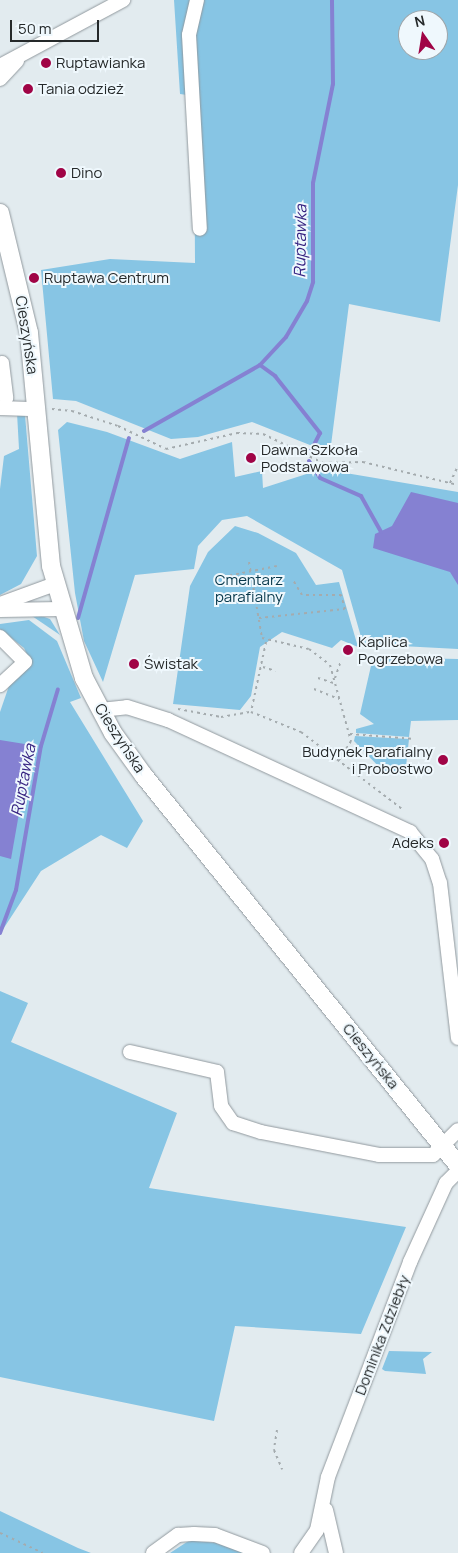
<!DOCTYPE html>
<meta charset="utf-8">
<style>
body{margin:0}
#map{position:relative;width:458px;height:1553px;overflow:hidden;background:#e2ebef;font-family:Manrope,sans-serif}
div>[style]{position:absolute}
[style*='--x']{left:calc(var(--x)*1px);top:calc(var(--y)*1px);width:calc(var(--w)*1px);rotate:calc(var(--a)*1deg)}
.green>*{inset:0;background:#87c5e4}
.water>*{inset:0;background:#8581d2}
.stream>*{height:4px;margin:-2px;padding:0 2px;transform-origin:2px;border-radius:2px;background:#8581d2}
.path>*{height:2px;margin-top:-1px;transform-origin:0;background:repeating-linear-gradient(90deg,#a4abae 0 2.5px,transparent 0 6.5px)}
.roads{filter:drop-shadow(0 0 1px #91999e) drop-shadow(0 0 1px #91999e)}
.minor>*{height:14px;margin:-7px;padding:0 7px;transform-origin:7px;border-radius:7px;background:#fff}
.major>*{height:18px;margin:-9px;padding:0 9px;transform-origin:9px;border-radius:9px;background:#fff}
.dots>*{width:14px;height:14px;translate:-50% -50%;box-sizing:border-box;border:2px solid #eff8fd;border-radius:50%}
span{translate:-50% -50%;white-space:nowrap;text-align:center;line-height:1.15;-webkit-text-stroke:4px #eff8fd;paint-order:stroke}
.poi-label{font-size:15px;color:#25292a}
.left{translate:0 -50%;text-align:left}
.right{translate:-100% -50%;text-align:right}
.street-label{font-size:15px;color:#25292a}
.park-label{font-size:15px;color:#07384b}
.water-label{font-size:16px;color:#372482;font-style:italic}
.north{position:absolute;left:398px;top:10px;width:50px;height:50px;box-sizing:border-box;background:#eff8fd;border:1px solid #9ea5a9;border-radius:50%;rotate:347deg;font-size:14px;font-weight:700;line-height:20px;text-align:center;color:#25292a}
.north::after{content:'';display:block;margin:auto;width:18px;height:22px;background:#a00446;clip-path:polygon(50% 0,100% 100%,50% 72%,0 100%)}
.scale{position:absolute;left:10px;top:20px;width:89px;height:22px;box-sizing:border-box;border:2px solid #25292a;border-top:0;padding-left:6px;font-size:15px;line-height:18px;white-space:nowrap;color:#25292a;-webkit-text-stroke:4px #eff8fd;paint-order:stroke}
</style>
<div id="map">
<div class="green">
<i style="clip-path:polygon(evenodd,174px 0,458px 0,458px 185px,440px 322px,349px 304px,330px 453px,252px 422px,198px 437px,171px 439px,76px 401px,53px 399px,41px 270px,110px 259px,195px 263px,194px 96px,180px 94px,174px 0,408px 20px,438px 20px,438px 50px,408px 50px,408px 20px)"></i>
<i style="clip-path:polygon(17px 413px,25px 415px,37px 556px,21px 584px,0 595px,0 489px,4px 456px,19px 449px)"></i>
<i style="clip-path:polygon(67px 422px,107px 432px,180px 459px,232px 442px,235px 477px,262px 471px,263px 488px,322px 469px,458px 492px,458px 649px,363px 644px,342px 570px,247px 516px,222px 520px,198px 546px,194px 569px,135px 575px,103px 682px,84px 641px,75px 593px,58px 430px)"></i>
<i style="clip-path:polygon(235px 526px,258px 533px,296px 553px,316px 585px,339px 582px,358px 647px,341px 640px,332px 648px,282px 632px,260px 647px,251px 696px,240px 710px,173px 704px,190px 586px,208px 552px)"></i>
<i style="clip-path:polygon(39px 615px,50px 619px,60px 635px,32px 616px)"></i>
<i style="clip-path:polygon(29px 620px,57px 641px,81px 698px,70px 702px,143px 821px,127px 848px,101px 835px,41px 871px,0 934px,0 712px,11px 680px,32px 665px,24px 648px,0 629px,0 624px)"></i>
<i style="clip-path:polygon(373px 657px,458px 659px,458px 720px,411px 721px,409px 737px,356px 733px,356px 729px,374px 724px,360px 714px)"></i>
<i style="clip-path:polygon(355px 736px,409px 739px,405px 776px,383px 771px,354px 741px)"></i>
<i style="clip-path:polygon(0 991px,28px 1003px,11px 1042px,177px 1113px,149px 1188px,406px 1227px,361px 1334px,235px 1326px,214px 1421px,0 1377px)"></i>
<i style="clip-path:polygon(389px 1351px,432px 1352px,423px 1359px,426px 1374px,385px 1371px,382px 1369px)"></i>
<i style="clip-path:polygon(0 1511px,78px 1548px,91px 1553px,0 1553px)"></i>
<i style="clip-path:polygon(190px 1540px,216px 1543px,246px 1553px,170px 1553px)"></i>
</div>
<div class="water">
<i style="clip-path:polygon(411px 492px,458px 503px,458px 585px,450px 572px,373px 548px,375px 534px,392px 526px)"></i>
<i style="clip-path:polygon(0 740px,31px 745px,11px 859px,0 856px)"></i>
</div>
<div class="stream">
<i style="--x:260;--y:365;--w:19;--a:36"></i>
<i style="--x:275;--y:376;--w:73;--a:51.7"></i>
<i style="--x:320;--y:433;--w:20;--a:117"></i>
<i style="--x:144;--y:431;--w:133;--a:-29.6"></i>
<i style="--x:260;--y:365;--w:38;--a:-47"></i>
<i style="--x:286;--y:337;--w:42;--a:-59.7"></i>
<i style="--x:307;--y:301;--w:20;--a:-72"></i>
<i style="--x:313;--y:282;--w:99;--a:-90"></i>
<i style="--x:313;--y:183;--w:101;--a:-78.6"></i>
<i style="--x:333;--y:84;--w:84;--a:-90.7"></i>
<i style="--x:309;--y:461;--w:20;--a:57"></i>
<i style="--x:320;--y:478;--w:45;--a:23.7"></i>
<i style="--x:361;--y:496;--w:41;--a:60.9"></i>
<i style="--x:78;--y:618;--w:187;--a:-74.2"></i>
<i style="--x:0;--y:933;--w:46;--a:-69.6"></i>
<i style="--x:16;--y:890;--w:146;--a:-80.2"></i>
<i style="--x:41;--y:746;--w:59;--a:-73.4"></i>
</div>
<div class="path">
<i style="--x:52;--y:409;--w:20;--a:6"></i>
<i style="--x:72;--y:411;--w:48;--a:18.1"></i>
<i style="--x:118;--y:426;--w:53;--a:25.6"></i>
<i style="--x:166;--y:449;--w:73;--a:-12.7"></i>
<i style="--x:237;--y:433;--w:26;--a:2"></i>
<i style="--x:263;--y:434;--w:67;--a:25.8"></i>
<i style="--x:323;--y:463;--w:40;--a:-1.4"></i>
<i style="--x:363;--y:462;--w:98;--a:13.6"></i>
<i style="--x:450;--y:483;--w:19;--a:-65"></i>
<i style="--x:249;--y:562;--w:77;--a:80.3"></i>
<i style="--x:262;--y:638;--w:48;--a:13.2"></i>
<i style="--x:309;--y:649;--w:26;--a:37"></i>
<i style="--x:330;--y:665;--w:79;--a:74.6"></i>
<i style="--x:351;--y:741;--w:22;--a:122"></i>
<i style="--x:217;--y:578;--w:61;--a:-11.3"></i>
<i style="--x:259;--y:618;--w:86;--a:-6"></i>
<i style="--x:345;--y:609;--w:15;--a:-106"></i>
<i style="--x:341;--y:595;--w:39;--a:180"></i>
<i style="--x:302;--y:595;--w:17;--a:-121"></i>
<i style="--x:266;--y:642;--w:72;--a:102.1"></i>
<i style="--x:251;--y:712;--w:54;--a:21.8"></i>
<i style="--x:301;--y:732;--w:127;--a:37.3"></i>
<i style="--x:263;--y:667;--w:13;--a:18"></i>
<i style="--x:318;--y:678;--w:19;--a:18"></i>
<i style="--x:335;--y:678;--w:18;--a:-71"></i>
<i style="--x:314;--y:689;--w:27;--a:22"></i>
<i style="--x:178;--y:709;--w:44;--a:10.5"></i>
<i style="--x:221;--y:717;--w:29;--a:-10"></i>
<i style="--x:350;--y:734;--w:65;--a:4.4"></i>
<i style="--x:277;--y:1430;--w:20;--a:99"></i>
<i style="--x:274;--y:1450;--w:21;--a:67"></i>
<i style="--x:0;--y:1533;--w:47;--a:24.9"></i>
</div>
<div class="roads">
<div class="minor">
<i style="--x:197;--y:0;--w:36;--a:103"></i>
<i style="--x:189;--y:35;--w:194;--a:86.8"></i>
<i style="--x:0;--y:66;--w:140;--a:-28.2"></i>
<i style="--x:0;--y:79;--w:25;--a:-47"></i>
<i style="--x:2;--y:363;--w:35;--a:83"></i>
<i style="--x:0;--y:408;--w:37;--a:2"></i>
<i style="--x:0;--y:604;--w:59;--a:-20"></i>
<i style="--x:0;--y:610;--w:61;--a:-0.9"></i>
<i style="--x:0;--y:637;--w:35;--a:45"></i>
<i style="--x:25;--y:662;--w:34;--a:137"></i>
<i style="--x:100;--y:710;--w:27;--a:-6"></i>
<i style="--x:127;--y:707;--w:43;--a:17.6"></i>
<i style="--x:168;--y:720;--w:267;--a:24.8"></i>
<i style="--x:410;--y:832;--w:35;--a:51"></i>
<i style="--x:432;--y:859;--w:25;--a:72"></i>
<i style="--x:440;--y:883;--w:156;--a:83.4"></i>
<i style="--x:130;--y:1052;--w:89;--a:12.9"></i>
<i style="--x:217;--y:1072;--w:34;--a:83"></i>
<i style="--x:221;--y:1106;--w:21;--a:55"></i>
<i style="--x:233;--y:1123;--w:29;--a:18"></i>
<i style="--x:261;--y:1132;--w:120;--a:11"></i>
<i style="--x:379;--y:1155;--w:54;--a:0"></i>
<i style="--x:433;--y:1155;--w:35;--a:-45"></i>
<i style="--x:326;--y:1510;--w:44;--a:76.9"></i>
<i style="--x:153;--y:1553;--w:31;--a:-36"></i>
<i style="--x:178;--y:1535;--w:16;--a:-4"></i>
<i style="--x:194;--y:1534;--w:21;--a:3"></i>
<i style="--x:215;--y:1535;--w:51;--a:20.6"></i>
<i style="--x:301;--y:1553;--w:28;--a:-55"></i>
<i style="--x:317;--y:1530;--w:54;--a:-78.3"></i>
<i style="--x:328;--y:1477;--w:230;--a:-69.1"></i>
<i style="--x:410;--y:1262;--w:87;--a:-65.5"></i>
<i style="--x:446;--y:1183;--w:17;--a:-45"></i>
</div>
<div class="major">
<i style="--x:0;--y:213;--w:123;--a:76.4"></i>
<i style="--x:29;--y:333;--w:234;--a:84.6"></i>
<i style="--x:51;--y:566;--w:117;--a:73.6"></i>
<i style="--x:84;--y:678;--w:62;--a:62.2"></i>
<i style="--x:113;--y:733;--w:53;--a:54.2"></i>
<i style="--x:144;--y:776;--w:500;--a:51.1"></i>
</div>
</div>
<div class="dots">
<i style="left:46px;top:63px;background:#a00446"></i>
<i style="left:28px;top:89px;background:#a00446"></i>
<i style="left:61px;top:173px;background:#a00446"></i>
<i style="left:34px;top:278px;background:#a00446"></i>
<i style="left:251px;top:458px;background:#a00446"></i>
<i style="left:348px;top:650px;background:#a00446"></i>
<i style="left:134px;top:664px;background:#a00446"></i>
<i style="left:443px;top:760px;background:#a00446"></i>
<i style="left:444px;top:843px;background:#a00446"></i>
</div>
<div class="poi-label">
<span class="left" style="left:56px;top:63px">Ruptawianka</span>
<span class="left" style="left:38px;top:89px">Tania odzież</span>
<span class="left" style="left:71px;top:173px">Dino</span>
<span class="left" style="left:44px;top:278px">Ruptawa Centrum</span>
<span class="left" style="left:261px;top:458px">Dawna Szkoła<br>Podstawowa</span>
<span class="left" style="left:358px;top:650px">Kaplica<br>Pogrzebowa</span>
<span class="left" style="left:144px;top:664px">Świstak</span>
<span class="right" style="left:433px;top:760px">Budynek Parafialny<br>i Probostwo</span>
<span class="right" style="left:434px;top:843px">Adeks</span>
</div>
<div class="street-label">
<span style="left:27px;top:335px;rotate:81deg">Cieszyńska</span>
<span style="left:120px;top:738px;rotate:57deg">Cieszyńska</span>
<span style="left:371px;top:1056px;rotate:51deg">Cieszyńska</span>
<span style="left:382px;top:1335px;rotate:-69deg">Dominika Zdziebły</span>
</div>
<div class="park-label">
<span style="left:249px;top:588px">Cmentarz<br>parafialny</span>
</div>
<div class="water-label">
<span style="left:300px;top:241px;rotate:-89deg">Ruptawka</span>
<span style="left:23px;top:780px;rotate:-79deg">Ruptawka</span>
</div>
<div class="north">N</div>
<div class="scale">50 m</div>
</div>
